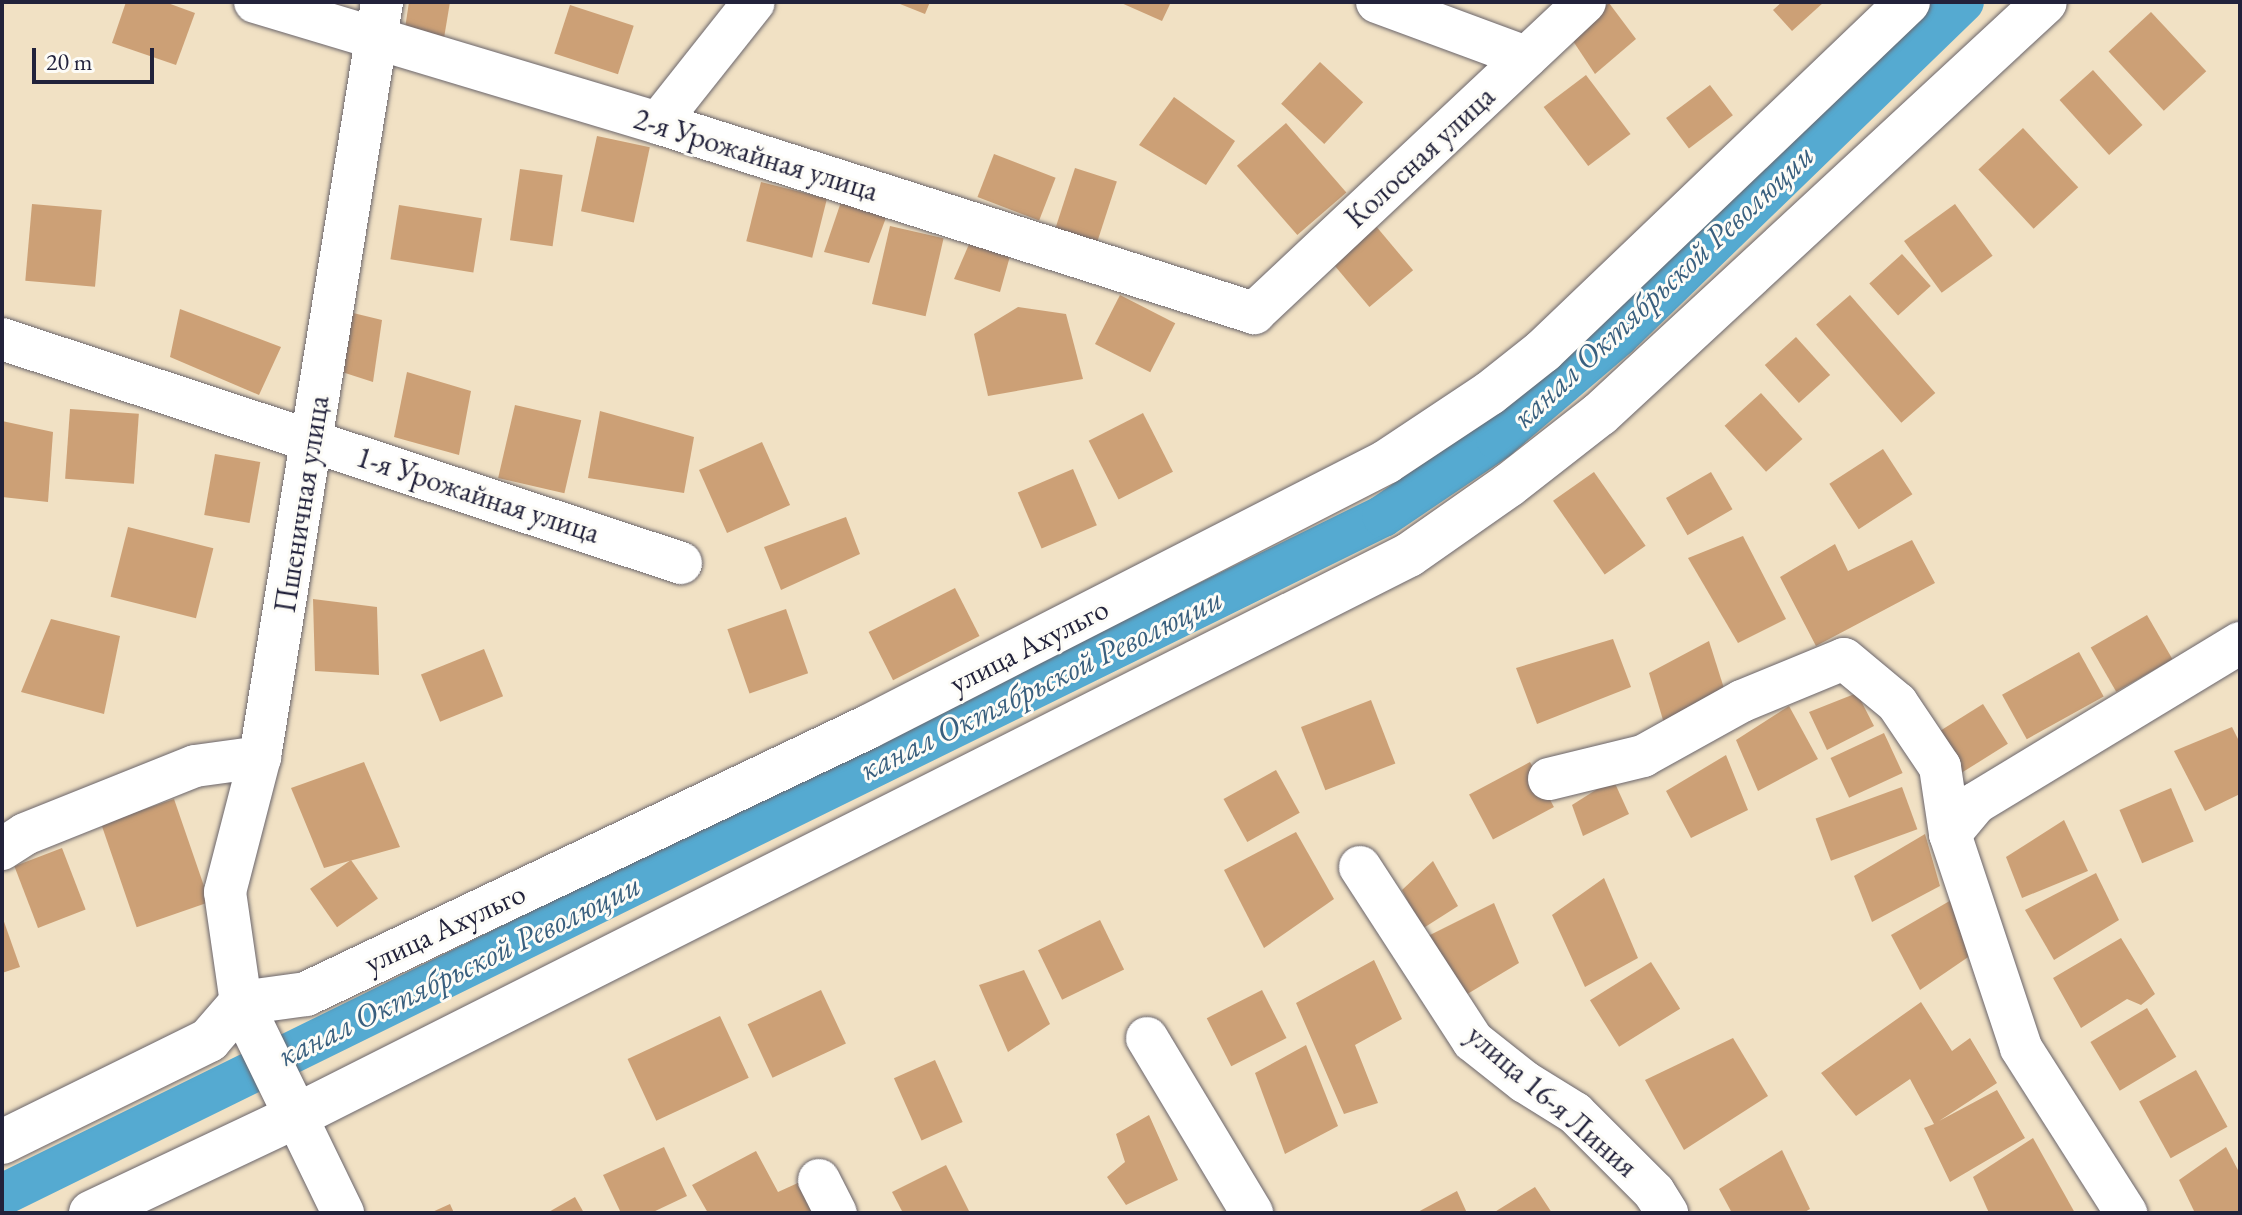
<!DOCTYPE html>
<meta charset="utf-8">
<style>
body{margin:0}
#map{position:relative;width:2242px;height:1215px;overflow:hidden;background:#f1e1c4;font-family:"EB Garamond",serif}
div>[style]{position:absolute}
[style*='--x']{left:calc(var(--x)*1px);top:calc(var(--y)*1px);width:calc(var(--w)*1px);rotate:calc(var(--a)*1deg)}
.canal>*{height:42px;margin:-21px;padding:0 21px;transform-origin:21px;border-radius:21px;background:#55aad1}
.building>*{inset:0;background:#cca076;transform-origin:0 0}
.roads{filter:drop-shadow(0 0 2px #6a656b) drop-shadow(0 0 2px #6a656b)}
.minor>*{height:42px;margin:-21px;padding:0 21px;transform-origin:21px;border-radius:21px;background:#fff}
.major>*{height:44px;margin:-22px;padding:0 22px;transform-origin:22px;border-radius:22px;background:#fff}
span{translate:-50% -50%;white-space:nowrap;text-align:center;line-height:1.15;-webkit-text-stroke:6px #fdfcf7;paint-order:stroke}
.street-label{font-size:30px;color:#22223b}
.water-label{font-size:32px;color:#395f7e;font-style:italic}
.frame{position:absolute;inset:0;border:4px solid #22223b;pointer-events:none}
.scale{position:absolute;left:32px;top:48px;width:122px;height:36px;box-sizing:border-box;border:4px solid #22223b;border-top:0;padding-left:10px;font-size:24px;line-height:28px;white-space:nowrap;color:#22223b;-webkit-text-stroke:6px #fdfcf7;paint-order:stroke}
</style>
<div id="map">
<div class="canal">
<i style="--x:2;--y:1195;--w:1539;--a:-26.18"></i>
<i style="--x:1383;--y:516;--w:138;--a:-34"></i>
<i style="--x:1497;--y:439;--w:160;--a:-40.4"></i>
<i style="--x:1619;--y:335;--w:479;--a:-44.1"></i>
</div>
<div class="building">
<i style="clip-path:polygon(126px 2px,165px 2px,195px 13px,176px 65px,112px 43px)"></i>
<i style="clip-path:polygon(409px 2px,450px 2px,443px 44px,404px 35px)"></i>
<i style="clip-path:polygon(895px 2px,930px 2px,925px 14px)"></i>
<i style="clip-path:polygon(1119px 2px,1171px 2px,1162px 21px)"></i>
<i style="clip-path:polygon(1782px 2px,1824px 2px,1792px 31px,1773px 10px)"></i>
<i style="clip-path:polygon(1609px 3px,1636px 39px,1595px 74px,1571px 38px)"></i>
<i style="left:570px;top:5px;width:67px;height:51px;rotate:18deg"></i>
<i style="left:2151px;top:12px;width:81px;height:58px;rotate:47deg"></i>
<i style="left:1320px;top:62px;width:59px;height:57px;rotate:43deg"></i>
<i style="left:2093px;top:70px;width:74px;height:45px;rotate:48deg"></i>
<i style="left:1586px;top:75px;width:74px;height:53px;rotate:53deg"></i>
<i style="left:1710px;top:85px;width:38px;height:55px;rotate:53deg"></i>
<i style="clip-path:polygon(1174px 97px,1235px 141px,1206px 185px,1139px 145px)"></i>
<i style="left:1286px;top:123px;width:92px;height:65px;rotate:49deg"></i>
<i style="left:2023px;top:128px;width:81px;height:61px;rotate:47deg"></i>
<i style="left:597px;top:136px;width:54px;height:77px;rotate:12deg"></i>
<i style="left:994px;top:154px;width:66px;height:46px;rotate:21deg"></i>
<i style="left:1075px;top:168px;width:44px;height:67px;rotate:18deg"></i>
<i style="left:520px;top:169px;width:43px;height:72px;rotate:8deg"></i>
<i style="left:761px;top:182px;width:68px;height:61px;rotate:14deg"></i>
<i style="clip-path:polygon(841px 202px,887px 215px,869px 263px,824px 252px)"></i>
<i style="left:32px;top:204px;width:70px;height:77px;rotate:5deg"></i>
<i style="left:1955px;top:204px;width:64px;height:63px;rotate:54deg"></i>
<i style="left:399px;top:205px;width:84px;height:55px;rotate:9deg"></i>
<i style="left:1370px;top:219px;width:67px;height:57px;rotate:50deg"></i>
<i style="left:890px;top:226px;width:55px;height:80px;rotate:13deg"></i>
<i style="clip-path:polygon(973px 235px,1012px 249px,1000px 292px,954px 279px)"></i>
<i style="left:1902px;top:254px;width:43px;height:44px;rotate:48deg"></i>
<i style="left:1120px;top:295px;width:62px;height:55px;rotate:27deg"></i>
<i style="left:1850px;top:295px;width:130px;height:45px;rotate:49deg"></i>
<i style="clip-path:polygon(1018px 307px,1066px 314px,1083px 379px,988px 396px,974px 334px)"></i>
<i style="clip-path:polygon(180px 309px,281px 347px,259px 395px,170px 357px)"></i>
<i style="clip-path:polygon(349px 312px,382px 320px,373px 382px,342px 372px)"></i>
<i style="left:1796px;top:337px;width:51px;height:42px;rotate:48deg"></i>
<i style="clip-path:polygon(407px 372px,471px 391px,459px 455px,394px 437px)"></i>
<i style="left:1761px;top:393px;width:62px;height:49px;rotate:48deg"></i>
<i style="left:515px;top:405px;width:68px;height:75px;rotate:13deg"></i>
<i style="left:70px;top:409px;width:69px;height:70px;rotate:4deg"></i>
<i style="clip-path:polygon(600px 411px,694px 437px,684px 493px,588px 478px)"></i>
<i style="left:1143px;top:413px;width:66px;height:61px;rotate:63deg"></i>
<i style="clip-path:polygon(2px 421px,53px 432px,48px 502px,2px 497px)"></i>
<i style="left:762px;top:442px;width:69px;height:69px;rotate:66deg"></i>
<i style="left:1883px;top:449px;width:54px;height:64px;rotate:57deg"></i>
<i style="left:215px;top:454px;width:46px;height:62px;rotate:10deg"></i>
<i style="left:1073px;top:469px;width:61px;height:60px;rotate:67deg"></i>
<i style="left:1594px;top:472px;width:90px;height:50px;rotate:55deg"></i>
<i style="left:1711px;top:472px;width:43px;height:52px;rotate:60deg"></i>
<i style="clip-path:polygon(846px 517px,860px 554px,781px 590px,764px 547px)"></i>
<i style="left:128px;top:527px;width:88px;height:72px;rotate:14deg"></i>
<i style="clip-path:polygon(1743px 536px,1786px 619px,1738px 643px,1688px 558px)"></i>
<i style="clip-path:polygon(1912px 540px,1935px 583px,1816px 646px,1780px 577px,1835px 544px,1848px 571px)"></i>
<i style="left:955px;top:588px;width:54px;height:97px;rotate:63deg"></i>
<i style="clip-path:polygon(313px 599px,377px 607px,379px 675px,315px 671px)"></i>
<i style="left:786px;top:609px;width:68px;height:62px;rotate:71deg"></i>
<i style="left:2147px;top:615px;width:51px;height:65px;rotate:60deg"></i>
<i style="clip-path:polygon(51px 619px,120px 636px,104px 714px,21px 692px)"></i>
<i style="clip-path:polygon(1613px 639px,1631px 687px,1537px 724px,1516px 668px)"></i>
<i style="clip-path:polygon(1709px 641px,1728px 701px,1666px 730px,1649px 673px)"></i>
<i style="left:484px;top:649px;width:51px;height:68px;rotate:68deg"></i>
<i style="left:2079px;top:652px;width:51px;height:88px;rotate:61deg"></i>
<i style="clip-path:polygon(1857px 693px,1874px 726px,1827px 750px,1809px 712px)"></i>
<i style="left:1371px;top:700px;width:68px;height:75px;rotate:69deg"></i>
<i style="left:1983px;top:704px;width:47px;height:57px;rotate:58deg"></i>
<i style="clip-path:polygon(1789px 706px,1818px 759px,1758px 791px,1736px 740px)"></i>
<i style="clip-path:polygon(2232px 727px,2240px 743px,2240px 794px,2205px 811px,2174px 751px)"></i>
<i style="left:1884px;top:733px;width:44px;height:59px;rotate:65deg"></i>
<i style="clip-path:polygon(1726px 755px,1748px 810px,1691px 838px,1666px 791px)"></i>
<i style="clip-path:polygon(364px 762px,400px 847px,324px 868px,291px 788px)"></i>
<i style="left:1530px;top:762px;width:51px;height:69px;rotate:62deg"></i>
<i style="left:1276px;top:770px;width:49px;height:60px;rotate:61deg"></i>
<i style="clip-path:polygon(1613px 779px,1629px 814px,1583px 836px,1572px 805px)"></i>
<i style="left:1902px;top:787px;width:45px;height:92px;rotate:70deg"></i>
<i style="left:2171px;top:788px;width:58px;height:56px;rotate:67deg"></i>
<i style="left:174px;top:799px;width:109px;height:77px;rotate:71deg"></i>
<i style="clip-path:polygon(2064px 820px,2088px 871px,2022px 898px,2006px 857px)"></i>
<i style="clip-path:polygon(1296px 832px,1334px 899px,1264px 948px,1224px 870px)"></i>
<i style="clip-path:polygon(1925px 834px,1940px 886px,1872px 922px,1854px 876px)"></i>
<i style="left:62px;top:848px;width:66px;height:51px;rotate:69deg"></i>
<i style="left:351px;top:860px;width:47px;height:50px;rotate:55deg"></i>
<i style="clip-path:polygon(1433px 861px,1458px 906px,1422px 929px,1402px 890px)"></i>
<i style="clip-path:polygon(2096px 873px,2119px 920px,2054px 960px,2025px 910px)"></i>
<i style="clip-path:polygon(1604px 878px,1638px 958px,1585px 987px,1552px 915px)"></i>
<i style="clip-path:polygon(1953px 899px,1977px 951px,1920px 990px,1891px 935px)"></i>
<i style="clip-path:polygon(1494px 903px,1519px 963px,1459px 999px,1428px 936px)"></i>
<i style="clip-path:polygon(2px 916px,20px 967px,2px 973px)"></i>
<i style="left:1100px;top:920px;width:55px;height:69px;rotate:64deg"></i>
<i style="clip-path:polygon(2121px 938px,2155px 994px,2141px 1005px,2127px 999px,2081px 1028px,2053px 978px)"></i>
<i style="clip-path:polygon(1374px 960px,1402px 1019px,1355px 1045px,1378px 1103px,1344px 1114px,1296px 1003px)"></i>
<i style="left:1651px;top:962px;width:55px;height:72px;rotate:58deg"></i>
<i style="clip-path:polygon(1024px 970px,1050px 1024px,1008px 1052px,979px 985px)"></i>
<i style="left:821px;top:990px;width:59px;height:81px;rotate:65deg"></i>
<i style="left:1262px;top:990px;width:54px;height:62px;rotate:63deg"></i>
<i style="clip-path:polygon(1921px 1002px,1952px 1051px,1970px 1038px,1997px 1083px,1939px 1121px,1997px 1090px,2025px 1138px,1950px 1182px,1924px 1128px,1934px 1124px,1910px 1079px,1856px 1116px,1821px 1073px)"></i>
<i style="left:2147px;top:1008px;width:57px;height:66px;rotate:59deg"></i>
<i style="left:720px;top:1016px;width:68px;height:102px;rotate:65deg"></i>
<i style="clip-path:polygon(1733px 1038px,1768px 1096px,1684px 1150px,1645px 1080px)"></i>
<i style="clip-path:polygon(1306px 1045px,1338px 1126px,1285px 1154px,1255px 1073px)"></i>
<i style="left:935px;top:1060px;width:68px;height:45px;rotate:66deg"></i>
<i style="left:2196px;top:1070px;width:65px;height:65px;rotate:61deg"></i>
<i style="clip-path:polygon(1149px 1115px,1178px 1180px,1126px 1205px,1107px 1177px,1125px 1162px,1116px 1134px)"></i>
<i style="clip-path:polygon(2033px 1138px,2075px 1213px,1989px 1213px,1973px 1177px)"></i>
<i style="clip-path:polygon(664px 1147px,687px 1196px,651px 1213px,621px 1213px,603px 1175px)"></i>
<i style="clip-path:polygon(2226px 1147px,2240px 1174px,2240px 1213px,2195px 1213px,2179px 1180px)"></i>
<i style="clip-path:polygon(1782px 1150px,1810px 1209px,1803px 1213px,1732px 1213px,1719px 1189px)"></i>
<i style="clip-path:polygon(756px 1151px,778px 1192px,800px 1182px,813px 1213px,708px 1213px,692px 1185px)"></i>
<i style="clip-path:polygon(946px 1165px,970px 1213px,903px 1213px,892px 1192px)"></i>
<i style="clip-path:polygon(1535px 1187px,1552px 1213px,1493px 1213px)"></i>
<i style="clip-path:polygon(1457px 1191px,1467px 1213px,1416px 1213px)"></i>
<i style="clip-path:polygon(575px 1197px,584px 1213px,547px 1213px)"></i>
<i style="clip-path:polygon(450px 1204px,454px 1213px,430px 1213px)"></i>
</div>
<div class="roads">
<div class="minor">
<i style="--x:255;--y:2;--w:421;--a:16.7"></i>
<i style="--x:658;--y:123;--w:626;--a:17.68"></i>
<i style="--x:1254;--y:313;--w:454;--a:-43.2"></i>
<i style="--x:1377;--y:2;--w:159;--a:20.3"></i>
<i style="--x:658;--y:123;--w:154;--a:-51.6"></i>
<i style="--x:2;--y:339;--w:715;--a:18.26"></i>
<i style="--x:1549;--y:779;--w:97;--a:-13.7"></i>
<i style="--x:1643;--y:756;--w:113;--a:-29.1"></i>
<i style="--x:1742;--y:701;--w:110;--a:-22.4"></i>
<i style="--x:1844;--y:659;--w:69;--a:39.7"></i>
<i style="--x:1897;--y:703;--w:77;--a:56.1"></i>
<i style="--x:1940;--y:767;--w:68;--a:81.5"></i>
<i style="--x:1950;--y:834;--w:225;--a:71.6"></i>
<i style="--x:2021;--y:1048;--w:196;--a:57.5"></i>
<i style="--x:1950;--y:834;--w:40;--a:-50"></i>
<i style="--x:1976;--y:803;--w:309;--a:-31.2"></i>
<i style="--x:2;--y:849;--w:27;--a:-33"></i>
<i style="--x:25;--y:834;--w:183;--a:-21.8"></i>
<i style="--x:195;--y:766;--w:66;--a:-7.9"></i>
<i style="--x:1360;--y:867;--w:207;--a:57"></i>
<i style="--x:1473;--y:1041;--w:66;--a:38.3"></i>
<i style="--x:1525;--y:1082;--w:59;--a:31.8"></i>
<i style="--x:1575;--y:1113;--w:112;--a:45"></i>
<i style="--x:1654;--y:1192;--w:25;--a:58"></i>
<i style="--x:241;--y:1003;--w:112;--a:-98.2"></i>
<i style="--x:225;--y:892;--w:139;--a:-75.5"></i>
<i style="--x:260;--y:757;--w:765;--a:-80.82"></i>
<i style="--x:1147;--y:1038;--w:204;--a:59"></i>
<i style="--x:296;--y:1116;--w:108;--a:64.1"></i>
<i style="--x:819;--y:1180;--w:37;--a:63"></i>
</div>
<div class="major">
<i style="--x:241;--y:1003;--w:126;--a:64"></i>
<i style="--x:2;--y:1142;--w:231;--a:-26.2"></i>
<i style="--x:209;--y:1040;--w:49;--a:-49.1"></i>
<i style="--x:241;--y:1003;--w:66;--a:-7.9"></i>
<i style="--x:306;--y:994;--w:622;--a:-25.41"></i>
<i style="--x:868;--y:727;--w:582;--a:-27.09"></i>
<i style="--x:1386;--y:462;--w:125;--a:-33.6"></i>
<i style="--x:1490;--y:393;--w:68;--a:-38.4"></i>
<i style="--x:1543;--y:351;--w:505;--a:-43.72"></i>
<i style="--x:91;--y:1213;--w:227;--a:-25.3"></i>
<i style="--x:296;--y:1116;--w:1246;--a:-26.75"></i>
<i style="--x:1409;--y:555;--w:122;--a:-35"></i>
<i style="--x:1509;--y:485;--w:115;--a:-38"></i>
<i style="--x:1600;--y:414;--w:606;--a:-42.79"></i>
</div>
</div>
<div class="street-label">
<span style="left:756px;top:155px;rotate:17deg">2-я Урожайная улица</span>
<span style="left:1420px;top:157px;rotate:-43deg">Колосная улица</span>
<span style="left:478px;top:495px;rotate:18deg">1-я Урожайная улица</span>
<span style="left:302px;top:504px;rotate:-81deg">Пшеничная улица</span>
<span style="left:1029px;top:646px;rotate:-27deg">улица Ахульго</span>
<span style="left:445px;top:928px;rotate:-25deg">улица Ахульго</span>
<span style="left:1552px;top:1101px;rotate:41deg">улица 16-я Линия</span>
</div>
<div class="water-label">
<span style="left:1663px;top:286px;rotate:-43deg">канал Октябрьской Революции</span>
<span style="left:1041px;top:684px;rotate:-26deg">канал Октябрьской Революции</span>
<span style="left:459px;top:970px;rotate:-26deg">канал Октябрьской Революции</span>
</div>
<div class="frame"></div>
<div class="scale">20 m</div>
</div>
